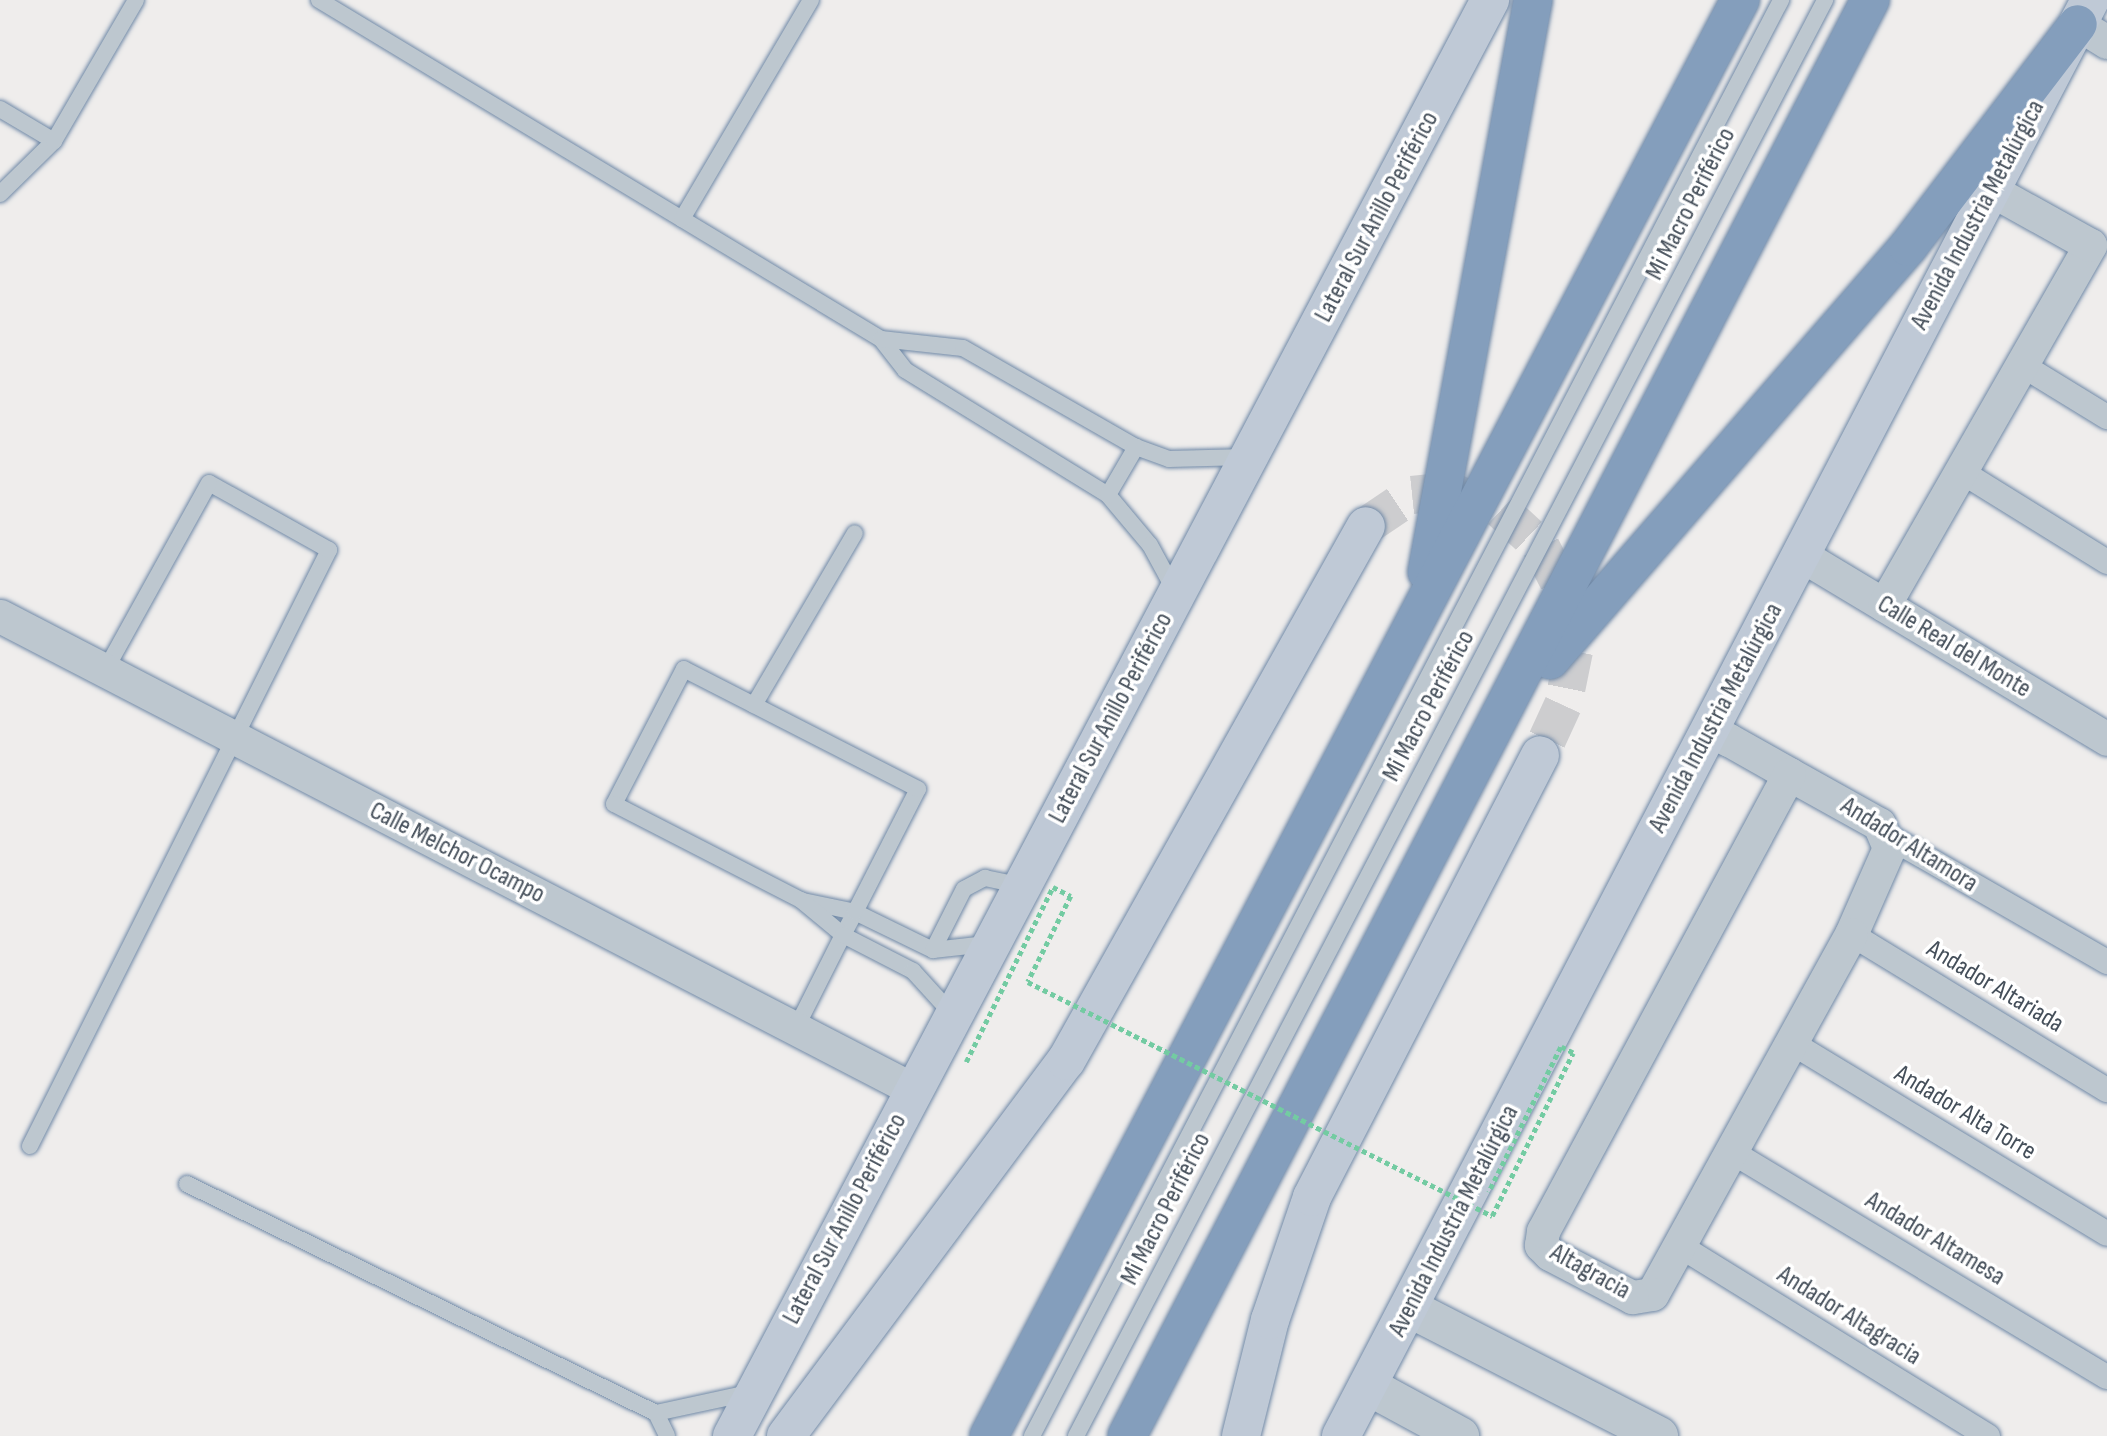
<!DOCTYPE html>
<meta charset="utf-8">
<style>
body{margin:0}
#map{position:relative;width:2107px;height:1436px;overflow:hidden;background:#efedec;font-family:"Sofia Sans Condensed",sans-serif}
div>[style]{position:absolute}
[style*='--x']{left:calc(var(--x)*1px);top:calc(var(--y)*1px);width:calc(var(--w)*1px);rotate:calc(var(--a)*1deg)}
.secondary-tunnel>*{height:38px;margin-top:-19px;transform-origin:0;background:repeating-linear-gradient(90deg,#cdcdcf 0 38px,transparent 0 57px)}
.roads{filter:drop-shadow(0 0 2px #7089a7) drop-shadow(0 0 2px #7089a7)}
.service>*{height:16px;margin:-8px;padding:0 8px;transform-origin:8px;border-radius:8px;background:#bdc7cf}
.pedestrian>*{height:24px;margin:-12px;padding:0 12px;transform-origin:12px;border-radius:12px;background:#bdc7cf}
.minor>*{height:33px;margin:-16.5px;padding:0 16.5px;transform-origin:16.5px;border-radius:16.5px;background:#bdc7cf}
.tertiary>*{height:38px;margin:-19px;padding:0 19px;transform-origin:19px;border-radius:19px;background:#bdc7cf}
.secondary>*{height:38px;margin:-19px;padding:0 19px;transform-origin:19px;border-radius:19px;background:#bfc9d6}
.motorway>*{height:38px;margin:-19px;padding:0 19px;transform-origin:19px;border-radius:19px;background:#849ebc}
.path-bridge>*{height:4.5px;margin-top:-2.25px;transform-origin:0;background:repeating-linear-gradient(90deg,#73cba2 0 5px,transparent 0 8.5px)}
span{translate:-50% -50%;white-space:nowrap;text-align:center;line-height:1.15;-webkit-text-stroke:7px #fff;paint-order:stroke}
.street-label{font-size:26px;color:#454f5a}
</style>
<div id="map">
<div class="secondary-tunnel">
<i style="--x:1366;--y:526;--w:55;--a:-34"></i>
<i style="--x:1412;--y:495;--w:37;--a:-6"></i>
<i style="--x:1449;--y:491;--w:55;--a:20.1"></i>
<i style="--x:1501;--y:510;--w:54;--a:42.8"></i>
<i style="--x:1541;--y:547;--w:55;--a:63"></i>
<i style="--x:1566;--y:596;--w:56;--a:81.7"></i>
<i style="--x:1574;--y:651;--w:55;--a:101.5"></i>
<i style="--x:1563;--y:705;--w:55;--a:114.7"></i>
</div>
<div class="roads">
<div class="service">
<i style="--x:319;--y:0;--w:656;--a:31.1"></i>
<i style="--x:881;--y:339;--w:39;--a:52"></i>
<i style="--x:905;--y:370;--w:238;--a:31.6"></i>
<i style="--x:1108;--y:495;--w:65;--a:50"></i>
<i style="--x:1150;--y:545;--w:52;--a:61.5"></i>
<i style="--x:0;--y:109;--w:63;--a:30.7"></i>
<i style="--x:0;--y:194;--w:76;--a:-44.5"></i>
<i style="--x:54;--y:141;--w:163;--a:-59.8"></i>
<i style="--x:682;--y:219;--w:254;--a:-59.5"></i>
<i style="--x:881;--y:339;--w:82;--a:6.3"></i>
<i style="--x:963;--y:348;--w:199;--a:29.8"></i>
<i style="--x:1136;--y:447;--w:35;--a:20"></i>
<i style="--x:1169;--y:459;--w:78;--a:-1.5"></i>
<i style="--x:1108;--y:495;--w:56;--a:-59.7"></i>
<i style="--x:754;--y:705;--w:199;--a:-59.6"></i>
<i style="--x:803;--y:901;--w:53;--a:11.9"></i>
<i style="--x:855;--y:912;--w:87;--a:26"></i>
<i style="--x:933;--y:950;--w:54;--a:-6.3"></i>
<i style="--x:933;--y:950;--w:68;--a:-63.1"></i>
<i style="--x:964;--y:889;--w:24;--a:-28"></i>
<i style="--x:985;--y:878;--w:38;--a:12"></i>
<i style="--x:796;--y:1028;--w:104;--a:-63.2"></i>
<i style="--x:843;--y:935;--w:26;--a:-62"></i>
<i style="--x:855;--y:912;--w:138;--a:-62.9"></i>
<i style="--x:918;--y:789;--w:263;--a:-152.9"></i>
<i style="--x:684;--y:669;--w:152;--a:117.4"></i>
<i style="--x:614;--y:804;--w:210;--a:27.2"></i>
<i style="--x:801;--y:900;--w:55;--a:39.8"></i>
<i style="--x:843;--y:935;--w:79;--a:27.2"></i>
<i style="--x:913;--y:971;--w:61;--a:47.7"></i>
<i style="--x:30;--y:1146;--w:667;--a:-63.36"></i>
<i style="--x:329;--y:550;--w:137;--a:-150.8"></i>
<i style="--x:209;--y:483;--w:215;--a:119"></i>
<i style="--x:187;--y:1184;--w:522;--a:26.03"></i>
<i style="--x:656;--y:1413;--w:25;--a:64"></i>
<i style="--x:656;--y:1413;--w:99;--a:-12.2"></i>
<i style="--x:1032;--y:1436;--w:1620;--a:-62.45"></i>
<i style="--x:1076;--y:1436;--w:1620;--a:-62.45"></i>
</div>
<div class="pedestrian">
<i style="--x:2022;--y:365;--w:100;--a:31.5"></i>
<i style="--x:1962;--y:472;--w:171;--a:31.8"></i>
<i style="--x:1888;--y:836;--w:253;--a:29.9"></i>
<i style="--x:1851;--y:934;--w:300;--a:31.4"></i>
<i style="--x:1792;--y:1043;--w:368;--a:31.2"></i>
<i style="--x:1732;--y:1152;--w:437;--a:31"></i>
<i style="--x:1680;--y:1246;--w:362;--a:31.7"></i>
</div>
<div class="minor">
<i style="--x:2078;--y:24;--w:34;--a:32"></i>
<i style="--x:1801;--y:555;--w:357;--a:31"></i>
<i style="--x:1884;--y:605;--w:415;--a:-60.2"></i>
<i style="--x:2090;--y:245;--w:113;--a:-150.9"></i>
<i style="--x:0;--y:616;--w:1030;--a:27.41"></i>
<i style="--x:1709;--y:730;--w:22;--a:27"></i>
<i style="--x:1729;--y:740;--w:69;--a:29.5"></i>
<i style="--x:1789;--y:774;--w:103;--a:29.1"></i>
<i style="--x:1879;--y:824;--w:26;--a:67"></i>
<i style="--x:1889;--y:848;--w:94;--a:113.8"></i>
<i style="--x:1851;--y:934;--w:411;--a:118.9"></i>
<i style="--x:1652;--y:1294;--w:20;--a:171"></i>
<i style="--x:1632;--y:1297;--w:93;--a:-152.3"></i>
<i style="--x:1550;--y:1254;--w:13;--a:-135"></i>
<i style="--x:1541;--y:1245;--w:14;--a:-82"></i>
<i style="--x:1543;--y:1231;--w:519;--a:-61.71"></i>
</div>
<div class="tertiary">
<i style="--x:1409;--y:1308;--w:281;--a:27.1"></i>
<i style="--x:1368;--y:1386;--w:105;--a:28.5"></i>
</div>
<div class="secondary">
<i style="--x:732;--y:1436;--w:1624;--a:-62.17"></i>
<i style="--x:786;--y:1436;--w:468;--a:-53.3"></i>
<i style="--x:1066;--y:1061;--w:613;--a:-60.72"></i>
<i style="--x:1241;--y:1436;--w:120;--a:-76"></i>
<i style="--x:1270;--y:1320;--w:130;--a:-71.1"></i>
<i style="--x:1312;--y:1197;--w:497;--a:-62.7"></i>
<i style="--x:1341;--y:1436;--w:1620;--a:-62.45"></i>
</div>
<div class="motorway">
<i style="--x:1427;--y:572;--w:582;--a:-79.5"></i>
<i style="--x:1550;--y:660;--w:547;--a:-49.08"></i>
<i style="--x:1908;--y:247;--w:280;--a:-52.7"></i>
<i style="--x:989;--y:1436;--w:1621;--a:-62.39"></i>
<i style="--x:1127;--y:1436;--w:1617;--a:-62.64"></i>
</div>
</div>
<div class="path-bridge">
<i style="--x:966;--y:1062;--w:195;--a:-63.6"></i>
<i style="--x:1053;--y:887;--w:20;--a:27"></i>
<i style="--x:1071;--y:896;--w:96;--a:116.6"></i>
<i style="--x:1028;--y:982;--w:520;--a:26.76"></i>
<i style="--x:1492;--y:1216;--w:182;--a:-63.6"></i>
<i style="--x:1573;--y:1053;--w:13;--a:-153"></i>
<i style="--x:1561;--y:1047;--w:162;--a:116.4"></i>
</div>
<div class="street-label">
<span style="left:1691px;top:204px;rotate:-63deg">Mi Macro Periférico</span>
<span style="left:1978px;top:215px;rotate:-62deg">Avenida Industria Metalúrgica</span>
<span style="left:1377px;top:217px;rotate:-62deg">Lateral Sur Anillo Periférico</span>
<span style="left:1954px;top:647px;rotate:31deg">Calle Real del Monte</span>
<span style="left:1429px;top:706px;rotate:-62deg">Mi Macro Periférico</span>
<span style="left:1111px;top:718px;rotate:-62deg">Lateral Sur Anillo Periférico</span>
<span style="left:1716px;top:718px;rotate:-62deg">Avenida Industria Metalúrgica</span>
<span style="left:1909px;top:845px;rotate:32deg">Andador Altamora</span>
<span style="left:457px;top:853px;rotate:27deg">Calle Melchor Ocampo</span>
<span style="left:1995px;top:987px;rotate:31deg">Andador Altariada</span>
<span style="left:1965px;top:1113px;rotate:31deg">Andador Alta Torre</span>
<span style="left:1166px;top:1209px;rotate:-63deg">Mi Macro Periférico</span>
<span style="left:845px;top:1219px;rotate:-62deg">Lateral Sur Anillo Periférico</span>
<span style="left:1454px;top:1221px;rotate:-63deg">Avenida Industria Metalúrgica</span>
<span style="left:1935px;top:1239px;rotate:31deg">Andador Altamesa</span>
<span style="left:1590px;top:1272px;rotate:29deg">Altagracia</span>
<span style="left:1849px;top:1316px;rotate:32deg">Andador Altagracia</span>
</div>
</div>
